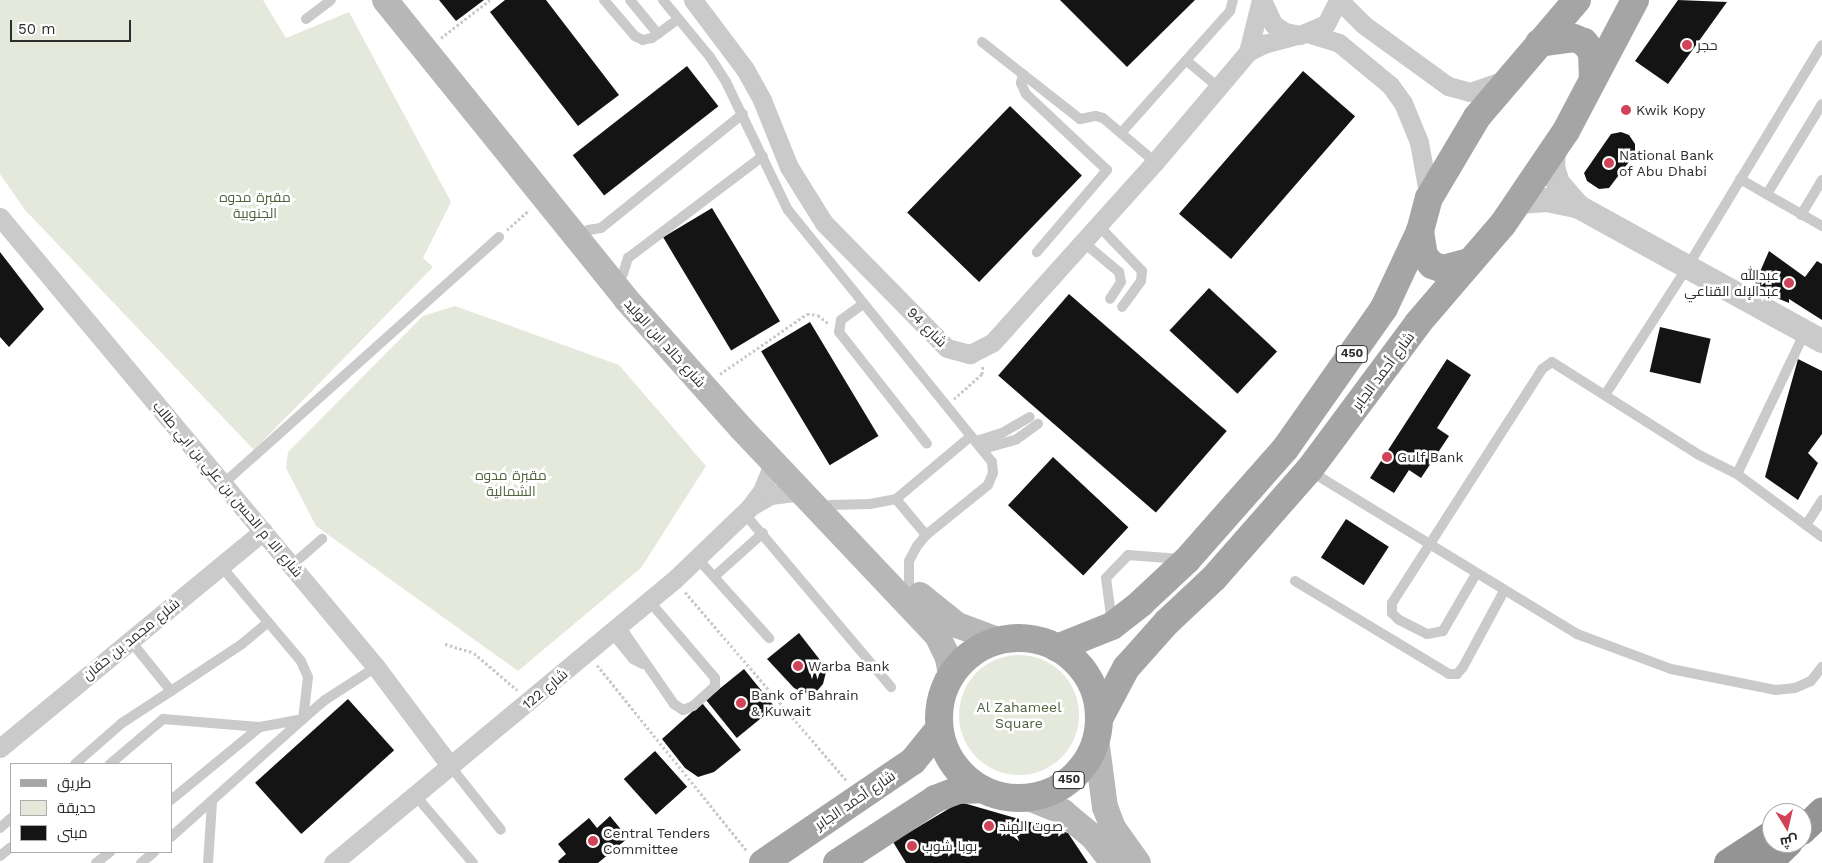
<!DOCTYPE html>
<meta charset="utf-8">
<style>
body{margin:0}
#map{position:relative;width:1822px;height:863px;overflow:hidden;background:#fff;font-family:"Work Sans",Cairo,sans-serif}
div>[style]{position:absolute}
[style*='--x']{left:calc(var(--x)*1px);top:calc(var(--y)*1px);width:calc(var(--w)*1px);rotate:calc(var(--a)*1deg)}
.green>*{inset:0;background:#e4e9dc}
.round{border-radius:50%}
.building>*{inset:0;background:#141414;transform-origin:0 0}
.path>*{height:3px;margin-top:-1.5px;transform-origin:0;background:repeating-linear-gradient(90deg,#cacaca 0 2.5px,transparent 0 5px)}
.service>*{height:10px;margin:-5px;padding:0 5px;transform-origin:5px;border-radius:5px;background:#cacaca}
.minor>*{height:19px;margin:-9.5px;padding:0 9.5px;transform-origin:9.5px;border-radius:9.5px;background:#cacaca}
.tertiary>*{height:24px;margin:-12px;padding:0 12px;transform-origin:12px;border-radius:12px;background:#cacaca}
.secondary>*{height:26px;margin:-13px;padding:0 13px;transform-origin:13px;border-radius:13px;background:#b7b7b7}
.primary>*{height:28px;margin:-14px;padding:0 14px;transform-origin:14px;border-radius:14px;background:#a5a5a5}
.primary>.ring{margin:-14px;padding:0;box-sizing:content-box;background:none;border:28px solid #a5a5a5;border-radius:50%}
.motorway>*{height:28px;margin:-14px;padding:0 14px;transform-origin:14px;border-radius:14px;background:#949494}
.dots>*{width:14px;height:14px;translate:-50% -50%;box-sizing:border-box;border:2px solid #fff;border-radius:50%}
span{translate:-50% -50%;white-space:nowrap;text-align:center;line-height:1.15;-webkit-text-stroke:5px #fff;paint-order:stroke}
.shield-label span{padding:1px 4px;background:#fff;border:1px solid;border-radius:4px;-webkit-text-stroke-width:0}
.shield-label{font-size:12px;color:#2d2d2d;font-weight:700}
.poi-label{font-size:14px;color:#2d2d2d}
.left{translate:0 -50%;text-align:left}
.right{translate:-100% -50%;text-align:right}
.park-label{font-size:14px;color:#536340}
.street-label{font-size:14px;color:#2d2d2d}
.legend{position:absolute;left:10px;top:763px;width:162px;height:90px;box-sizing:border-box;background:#fff;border:1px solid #ababab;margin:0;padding:6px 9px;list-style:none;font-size:15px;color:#2d2d2d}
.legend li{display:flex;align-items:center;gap:10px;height:25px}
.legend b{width:25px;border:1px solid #ababab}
.north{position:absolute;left:1762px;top:803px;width:50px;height:50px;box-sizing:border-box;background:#fff;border:1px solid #ababab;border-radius:50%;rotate:171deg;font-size:14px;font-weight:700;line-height:20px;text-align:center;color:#2d2d2d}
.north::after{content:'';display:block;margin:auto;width:18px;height:22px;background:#d04358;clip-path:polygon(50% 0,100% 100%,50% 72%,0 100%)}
.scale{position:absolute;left:10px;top:20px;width:121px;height:22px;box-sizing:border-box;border:2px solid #2d2d2d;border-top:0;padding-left:6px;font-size:15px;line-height:18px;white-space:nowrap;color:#2d2d2d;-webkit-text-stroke:4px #fff;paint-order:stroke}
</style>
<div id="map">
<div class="green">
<i style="clip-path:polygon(0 0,263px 0,286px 38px,349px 12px,451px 202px,423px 258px,433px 267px,254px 450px,25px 210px,0 174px)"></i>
<i style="clip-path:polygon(455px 306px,619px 365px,706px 466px,641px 568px,518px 671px,316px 526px,286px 468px,288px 452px,423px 316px)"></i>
<i class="round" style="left:959px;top:655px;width:120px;height:120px"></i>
</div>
<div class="building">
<i style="clip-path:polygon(439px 0,484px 0,456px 21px)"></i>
<i style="clip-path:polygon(505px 0,546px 0,619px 95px,578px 126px,490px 12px)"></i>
<i style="clip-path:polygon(1060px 0,1195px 0,1127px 67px)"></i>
<i style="clip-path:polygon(1678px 0,1727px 2px,1668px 84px,1635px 61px)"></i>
<i style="left:687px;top:66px;width:51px;height:145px;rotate:52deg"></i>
<i style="left:1303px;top:71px;width:69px;height:189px;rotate:41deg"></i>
<i style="left:1010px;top:106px;width:100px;height:148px;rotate:44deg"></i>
<i style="clip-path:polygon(1621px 132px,1629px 135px,1635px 144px,1635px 154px,1609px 188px,1599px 189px,1587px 181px,1584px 173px,1611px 134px)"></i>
<i style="left:712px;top:208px;width:132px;height:57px;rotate:59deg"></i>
<i style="clip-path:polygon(1769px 251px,1805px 277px,1817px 261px,1822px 264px,1822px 320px,1789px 299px,1789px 303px,1753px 288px)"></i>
<i style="clip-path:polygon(0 252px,44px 309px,9px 347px,0 337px)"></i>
<i style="left:1209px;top:288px;width:93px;height:58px;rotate:43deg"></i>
<i style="left:1069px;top:294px;width:209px;height:108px;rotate:41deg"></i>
<i style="left:810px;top:322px;width:133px;height:57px;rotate:59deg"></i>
<i style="left:1660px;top:327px;width:52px;height:46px;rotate:13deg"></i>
<i style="clip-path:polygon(1447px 359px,1471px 375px,1437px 428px,1449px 436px,1421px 478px,1409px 470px,1394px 493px,1370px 478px)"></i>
<i style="clip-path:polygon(1798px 359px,1822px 371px,1822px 434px,1808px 453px,1818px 463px,1798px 500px,1765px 477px)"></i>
<i style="left:1053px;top:457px;width:103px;height:66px;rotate:43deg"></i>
<i style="left:1346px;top:519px;width:51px;height:46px;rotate:33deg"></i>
<i style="clip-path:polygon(799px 633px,820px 660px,826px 672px,823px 684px,816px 692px,804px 693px,794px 688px,767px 659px)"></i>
<i style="left:744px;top:669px;width:49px;height:49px;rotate:51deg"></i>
<i style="left:348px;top:699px;width:69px;height:125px;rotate:48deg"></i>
<i style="clip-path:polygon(702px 703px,741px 750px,714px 772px,698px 777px,685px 768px,662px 739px)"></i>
<i style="left:655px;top:751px;width:48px;height:42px;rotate:48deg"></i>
<i style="clip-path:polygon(960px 802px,1068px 833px,1088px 863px,906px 863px,893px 842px)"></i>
<i style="clip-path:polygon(610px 816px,628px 838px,598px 863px,559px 863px,558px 861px,566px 854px,558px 844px,589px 818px,597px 828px)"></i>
</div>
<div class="path">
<i style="--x:441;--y:38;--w:62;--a:-37.8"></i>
<i style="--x:507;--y:230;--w:30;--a:-42"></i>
<i style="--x:720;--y:374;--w:106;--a:-34.6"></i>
<i style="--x:807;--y:314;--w:11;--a:5"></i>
<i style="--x:818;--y:315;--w:13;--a:39"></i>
<i style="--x:954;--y:399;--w:38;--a:-42"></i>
<i style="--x:982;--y:374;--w:9;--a:-84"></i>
<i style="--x:685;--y:592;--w:249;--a:49.4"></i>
<i style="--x:445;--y:644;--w:30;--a:17"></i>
<i style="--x:474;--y:653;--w:57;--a:40.7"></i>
<i style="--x:597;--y:665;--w:239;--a:51.1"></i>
</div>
<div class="service">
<i style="--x:604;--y:0;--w:48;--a:49.3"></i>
<i style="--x:635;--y:36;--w:9;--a:27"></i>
<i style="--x:643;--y:40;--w:9;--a:-13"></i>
<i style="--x:652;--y:38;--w:32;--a:-36"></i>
<i style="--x:630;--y:0;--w:44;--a:50.5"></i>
<i style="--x:663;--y:0;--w:74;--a:50.5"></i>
<i style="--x:710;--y:57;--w:30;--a:57"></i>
<i style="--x:726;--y:82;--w:142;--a:64.2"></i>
<i style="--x:788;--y:210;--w:324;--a:51"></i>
<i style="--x:992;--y:462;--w:11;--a:85"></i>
<i style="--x:993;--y:473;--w:13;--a:113"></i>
<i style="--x:988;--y:485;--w:80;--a:141.1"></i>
<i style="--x:926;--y:535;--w:14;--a:129"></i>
<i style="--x:917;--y:546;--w:17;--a:118"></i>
<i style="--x:909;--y:561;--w:24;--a:90"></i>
<i style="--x:306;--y:19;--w:31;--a:-37"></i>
<i style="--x:982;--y:42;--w:125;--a:38.2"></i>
<i style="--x:1080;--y:119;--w:16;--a:-11"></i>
<i style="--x:1096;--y:116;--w:7;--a:16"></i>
<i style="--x:1103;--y:118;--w:68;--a:40.2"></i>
<i style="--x:1187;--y:61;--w:40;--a:40"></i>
<i style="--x:1023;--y:74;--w:9;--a:103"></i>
<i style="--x:1021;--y:83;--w:12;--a:66"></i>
<i style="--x:1026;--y:94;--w:111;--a:43.2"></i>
<i style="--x:1107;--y:170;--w:108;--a:130.5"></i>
<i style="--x:1121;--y:133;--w:164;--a:-48.2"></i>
<i style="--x:1230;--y:11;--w:11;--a:-75"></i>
<i style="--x:1740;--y:179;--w:95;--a:29.8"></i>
<i style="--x:1767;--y:194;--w:105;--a:-58.6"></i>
<i style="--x:1801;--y:215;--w:41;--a:-59"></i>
<i style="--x:1098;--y:225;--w:64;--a:46.3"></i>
<i style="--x:1142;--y:271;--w:10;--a:96"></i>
<i style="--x:1141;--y:281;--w:32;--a:126"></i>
<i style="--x:588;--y:230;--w:13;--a:-9"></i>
<i style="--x:601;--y:228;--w:182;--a:-38.8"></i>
<i style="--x:1083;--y:242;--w:47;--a:39.8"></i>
<i style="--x:1119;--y:272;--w:10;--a:79"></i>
<i style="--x:1121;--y:282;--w:20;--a:123"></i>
<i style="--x:623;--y:274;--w:17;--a:-73"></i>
<i style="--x:628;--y:258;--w:169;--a:-37.1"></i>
<i style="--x:863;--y:304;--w:27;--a:144"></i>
<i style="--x:841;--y:320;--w:12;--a:99"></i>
<i style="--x:839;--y:332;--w:142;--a:51.8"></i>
<i style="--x:1605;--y:395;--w:153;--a:-57.2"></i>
<i style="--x:1688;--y:266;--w:258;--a:-58.8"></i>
<i style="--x:976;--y:441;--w:27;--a:-17"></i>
<i style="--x:1002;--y:433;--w:32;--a:-30"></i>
<i style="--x:983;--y:449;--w:35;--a:-16"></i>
<i style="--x:1017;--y:439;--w:26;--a:-36"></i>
<i style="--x:1310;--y:471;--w:313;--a:31.4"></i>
<i style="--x:1577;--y:634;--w:100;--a:20.4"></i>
<i style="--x:1671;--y:669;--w:106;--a:11.4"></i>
<i style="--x:1775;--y:690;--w:20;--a:-6"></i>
<i style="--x:1795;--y:688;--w:17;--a:-24"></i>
<i style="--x:1811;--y:681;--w:18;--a:-52"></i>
<i style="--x:1737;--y:474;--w:157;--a:-64.4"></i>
<i style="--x:224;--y:483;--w:369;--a:-41.8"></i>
<i style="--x:896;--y:499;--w:47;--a:50.2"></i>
<i style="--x:830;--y:505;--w:40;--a:-1.4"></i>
<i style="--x:870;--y:504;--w:26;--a:-11"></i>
<i style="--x:896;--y:499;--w:98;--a:-40"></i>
<i style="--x:744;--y:513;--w:228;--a:49.8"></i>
<i style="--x:1806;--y:525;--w:30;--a:-57"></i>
<i style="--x:697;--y:558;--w:108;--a:48"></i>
<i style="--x:292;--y:565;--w:40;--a:-41"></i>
<i style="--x:1476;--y:574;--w:66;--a:120.1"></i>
<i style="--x:1443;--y:631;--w:16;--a:169"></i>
<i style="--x:1427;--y:634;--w:31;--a:-153"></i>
<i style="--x:1399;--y:620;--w:10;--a:-135"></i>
<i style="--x:1392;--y:613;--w:10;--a:-90"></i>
<i style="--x:1392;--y:603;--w:278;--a:-57.3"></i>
<i style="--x:1542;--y:369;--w:12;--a:-35"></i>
<i style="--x:1552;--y:362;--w:174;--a:32.3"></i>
<i style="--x:1699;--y:455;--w:42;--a:26.6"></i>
<i style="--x:1737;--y:474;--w:106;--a:36.5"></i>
<i style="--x:716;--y:575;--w:63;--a:-41.8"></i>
<i style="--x:1295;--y:581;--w:180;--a:31.1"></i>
<i style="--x:1449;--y:674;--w:8;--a:0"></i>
<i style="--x:1457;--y:674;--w:9;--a:-49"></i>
<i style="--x:1463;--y:667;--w:86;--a:-61.7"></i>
<i style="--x:1112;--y:623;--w:45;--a:-97.6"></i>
<i style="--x:1106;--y:578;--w:32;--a:-46"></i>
<i style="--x:1128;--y:555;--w:53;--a:4.3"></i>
<i style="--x:620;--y:626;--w:95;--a:55.3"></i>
<i style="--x:674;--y:704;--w:11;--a:34"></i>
<i style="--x:683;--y:710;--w:11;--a:-22"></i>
<i style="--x:693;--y:706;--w:30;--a:-42"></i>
<i style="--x:715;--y:686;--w:8;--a:-90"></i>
<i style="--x:715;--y:678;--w:100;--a:-130.5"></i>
<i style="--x:612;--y:633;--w:33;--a:51"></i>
<i style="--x:633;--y:659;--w:11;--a:27"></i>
<i style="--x:129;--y:639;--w:67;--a:51.1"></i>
<i style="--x:171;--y:691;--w:85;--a:-33.5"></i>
<i style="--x:242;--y:644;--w:34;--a:-40"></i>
<i style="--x:268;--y:622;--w:73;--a:-130"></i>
<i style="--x:75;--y:764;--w:62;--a:-41.1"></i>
<i style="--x:122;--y:723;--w:59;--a:-33.1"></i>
<i style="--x:110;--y:764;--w:70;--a:-40.3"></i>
<i style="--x:163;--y:719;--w:97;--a:4.7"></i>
<i style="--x:451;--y:767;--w:80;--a:51.6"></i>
<i style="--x:415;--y:795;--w:89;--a:49.5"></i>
<i style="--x:171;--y:800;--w:115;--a:-39.4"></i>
<i style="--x:260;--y:727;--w:44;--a:-10.5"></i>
<i style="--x:303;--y:719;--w:29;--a:-41"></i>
<i style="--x:325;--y:700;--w:61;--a:-32.9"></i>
<i style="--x:0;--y:828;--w:15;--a:-42"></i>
<i style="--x:171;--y:837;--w:177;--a:-41.8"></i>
<i style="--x:303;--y:719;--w:42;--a:-83.2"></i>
<i style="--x:308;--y:677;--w:17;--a:-114"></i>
<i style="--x:301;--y:661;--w:51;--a:-130.2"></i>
<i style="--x:0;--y:856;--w:14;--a:-39"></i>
<i style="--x:96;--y:863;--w:18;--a:-38"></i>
<i style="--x:141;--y:863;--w:17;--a:-40"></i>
<i style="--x:208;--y:863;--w:61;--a:-86.2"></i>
</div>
<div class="minor">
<i style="--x:693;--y:0;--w:86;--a:53"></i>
<i style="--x:745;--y:69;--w:35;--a:61"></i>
<i style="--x:762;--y:100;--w:72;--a:68.1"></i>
<i style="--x:789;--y:167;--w:66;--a:58"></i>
<i style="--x:824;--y:223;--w:175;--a:45.5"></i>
<i style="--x:947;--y:348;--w:24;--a:15"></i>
<i style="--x:970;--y:354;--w:25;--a:-27"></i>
<i style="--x:992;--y:343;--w:244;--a:-48"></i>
<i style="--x:1155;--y:162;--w:144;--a:-49.8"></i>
<i style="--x:1248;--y:52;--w:54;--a:-76"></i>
<i style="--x:1262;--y:0;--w:26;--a:65"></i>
<i style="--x:1273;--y:24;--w:14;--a:34"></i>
<i style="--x:1285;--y:32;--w:15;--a:11"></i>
<i style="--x:1300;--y:35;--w:28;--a:-23"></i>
<i style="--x:1326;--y:24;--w:27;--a:-63"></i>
<i style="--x:1339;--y:0;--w:35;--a:45"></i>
<i style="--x:1364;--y:25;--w:104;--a:36"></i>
<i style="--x:1448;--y:86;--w:23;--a:15"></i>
<i style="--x:1470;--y:92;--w:39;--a:-19"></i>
<i style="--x:1310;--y:34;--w:30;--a:17"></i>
<i style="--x:1339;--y:43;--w:66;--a:39.5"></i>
<i style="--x:1390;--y:85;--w:22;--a:54"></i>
<i style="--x:1403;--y:103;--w:42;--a:67.7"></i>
<i style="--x:1419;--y:142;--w:57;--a:79.9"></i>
<i style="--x:1248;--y:52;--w:18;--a:-27"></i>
<i style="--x:1264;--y:44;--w:35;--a:-15"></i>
<i style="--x:0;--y:217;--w:586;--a:50.12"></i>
<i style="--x:376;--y:667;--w:125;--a:53.1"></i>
<i style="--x:753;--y:505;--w:20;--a:-30"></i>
<i style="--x:770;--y:495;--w:31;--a:-7"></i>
<i style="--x:0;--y:748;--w:341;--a:-39.5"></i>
<i style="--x:333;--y:863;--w:443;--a:-39.7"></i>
<i style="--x:674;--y:580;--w:105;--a:-43.8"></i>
<i style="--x:750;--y:507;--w:20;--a:-53"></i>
<i style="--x:762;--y:491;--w:31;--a:-68"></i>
</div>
<div class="tertiary">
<i style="--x:1554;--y:150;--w:17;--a:93"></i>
<i style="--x:1553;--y:167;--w:17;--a:73"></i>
<i style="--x:1558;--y:183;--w:32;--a:49"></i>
<i style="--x:1579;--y:207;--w:277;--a:28.9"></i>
<i style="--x:1519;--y:202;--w:28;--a:-4"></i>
<i style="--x:1547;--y:200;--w:33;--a:12"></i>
</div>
<div class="secondary">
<i style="--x:385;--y:0;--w:384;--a:51.1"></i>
<i style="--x:626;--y:299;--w:173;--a:48.3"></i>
<i style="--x:741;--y:428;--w:285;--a:46.6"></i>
<i style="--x:937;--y:635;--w:25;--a:64"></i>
<i style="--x:948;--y:658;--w:17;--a:80"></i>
<i style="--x:920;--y:595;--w:48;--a:39"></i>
<i style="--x:957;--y:625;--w:46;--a:20.4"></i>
<i style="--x:1096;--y:739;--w:69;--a:82.5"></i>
<i style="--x:1105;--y:807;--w:22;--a:69"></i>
<i style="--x:1113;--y:828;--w:43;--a:54.5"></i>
<i style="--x:1029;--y:798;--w:37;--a:22"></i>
<i style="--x:1063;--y:812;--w:39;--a:40"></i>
<i style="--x:1093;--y:837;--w:33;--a:52"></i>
</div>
<div class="primary">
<i style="--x:1539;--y:43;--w:35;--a:-8"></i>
<i style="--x:1574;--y:38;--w:11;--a:22"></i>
<i style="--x:1584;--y:42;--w:13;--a:51"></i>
<i style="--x:1592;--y:52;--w:24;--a:88"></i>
<i style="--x:1420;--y:231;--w:25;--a:81"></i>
<i style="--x:1424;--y:256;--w:12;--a:48"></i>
<i style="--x:1432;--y:265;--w:12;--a:20"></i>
<i style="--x:1443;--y:269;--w:24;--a:-15"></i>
<i class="ring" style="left:939px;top:638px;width:132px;height:132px"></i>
<i style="--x:1057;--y:648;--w:59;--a:-21.8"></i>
<i style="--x:1112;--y:626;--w:37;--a:-38"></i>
<i style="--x:1141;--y:603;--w:63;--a:-43.1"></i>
<i style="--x:1187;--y:560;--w:148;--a:-48.6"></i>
<i style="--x:1285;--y:449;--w:172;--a:-54.9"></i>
<i style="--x:1384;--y:308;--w:85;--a:-64.9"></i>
<i style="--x:1420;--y:231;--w:34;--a:-75"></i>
<i style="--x:1429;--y:198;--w:94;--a:-59.3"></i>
<i style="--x:1477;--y:117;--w:154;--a:-49.5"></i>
<i style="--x:1099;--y:719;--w:58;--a:-62.1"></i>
<i style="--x:1126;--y:668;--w:62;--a:-48.3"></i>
<i style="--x:1167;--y:622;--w:64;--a:-43.1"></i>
<i style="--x:1214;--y:578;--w:144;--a:-48.7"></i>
<i style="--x:1309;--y:470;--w:183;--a:-53.4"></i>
<i style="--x:1418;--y:323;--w:130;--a:-49.4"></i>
<i style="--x:1503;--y:224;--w:112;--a:-55.9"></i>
<i style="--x:1566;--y:131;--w:148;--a:-62.2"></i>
<i style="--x:763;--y:863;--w:181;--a:-34.2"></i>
<i style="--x:913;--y:761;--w:41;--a:-50.9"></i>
<i style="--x:837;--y:863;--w:117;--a:-33.1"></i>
<i style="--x:935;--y:799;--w:25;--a:-21"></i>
<i style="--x:958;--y:790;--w:24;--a:-2"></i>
</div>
<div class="motorway">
<i style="--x:1802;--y:831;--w:28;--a:-44"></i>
<i style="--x:1728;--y:863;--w:53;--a:-33.4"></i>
<i style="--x:1768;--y:863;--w:29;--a:-44"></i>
</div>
<div class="dots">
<i style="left:1687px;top:45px;background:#d04358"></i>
<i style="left:1626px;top:110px;background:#d04358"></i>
<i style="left:1609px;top:163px;background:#d04358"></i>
<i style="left:1789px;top:283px;background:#d04358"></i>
<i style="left:1387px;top:457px;background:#d04358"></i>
<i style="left:798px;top:666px;background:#d04358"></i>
<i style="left:741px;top:703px;background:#d04358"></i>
<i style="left:989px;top:826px;background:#d04358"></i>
<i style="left:593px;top:841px;background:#d04358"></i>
<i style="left:912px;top:846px;background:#d04358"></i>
</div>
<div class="shield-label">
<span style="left:1352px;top:354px">450</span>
<span style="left:1069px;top:780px">450</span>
</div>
<div class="poi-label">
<span class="left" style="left:1697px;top:45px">حجر</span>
<span class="left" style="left:1636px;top:110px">Kwik Kopy</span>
<span class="left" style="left:1619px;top:163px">National Bank<br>of Abu Dhabi</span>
<span class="right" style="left:1779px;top:283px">عبدالله<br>عبدالإله القناعي</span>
<span class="left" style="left:1397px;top:457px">Gulf Bank</span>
<span class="left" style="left:808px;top:666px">Warba Bank</span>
<span class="left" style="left:751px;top:703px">Bank of Bahrain<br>&amp; Kuwait</span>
<span class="left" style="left:999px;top:826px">صوت الهند</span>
<span class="left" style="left:603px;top:841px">Central Tenders<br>Committee</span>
<span class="left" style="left:922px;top:846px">بوبا شوب</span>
</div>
<div class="park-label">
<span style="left:255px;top:205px">مقبرة مدوه<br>الجنوبية</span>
<span style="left:511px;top:483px">مقبرة مدوه<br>الشمالية</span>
<span style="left:1019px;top:715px">Al Zahameel<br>Square</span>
</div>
<div class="street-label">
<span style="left:927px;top:327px;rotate:45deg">شارع 94</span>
<span style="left:665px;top:343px;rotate:48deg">شارع خالد ابن الوليد</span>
<span style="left:1383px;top:371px;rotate:-53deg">شارع أحمد الجابر</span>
<span style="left:228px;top:489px;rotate:50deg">شارع الا م الحسن بن علي بن ابي طالب</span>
<span style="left:131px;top:639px;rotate:-39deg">شلرع مجمد بن حقان</span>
<span style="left:545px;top:689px;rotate:-40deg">شارع 122</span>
<span style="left:855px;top:800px;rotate:-34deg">شارع أحمد الجابر</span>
</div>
<ul class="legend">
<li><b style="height:6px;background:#a5a5a5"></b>طريق</li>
<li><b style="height:14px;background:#e4e9dc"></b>حديقة</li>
<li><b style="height:14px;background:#141414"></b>مبنى</li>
</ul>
<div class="north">ش</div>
<div class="scale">50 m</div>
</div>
